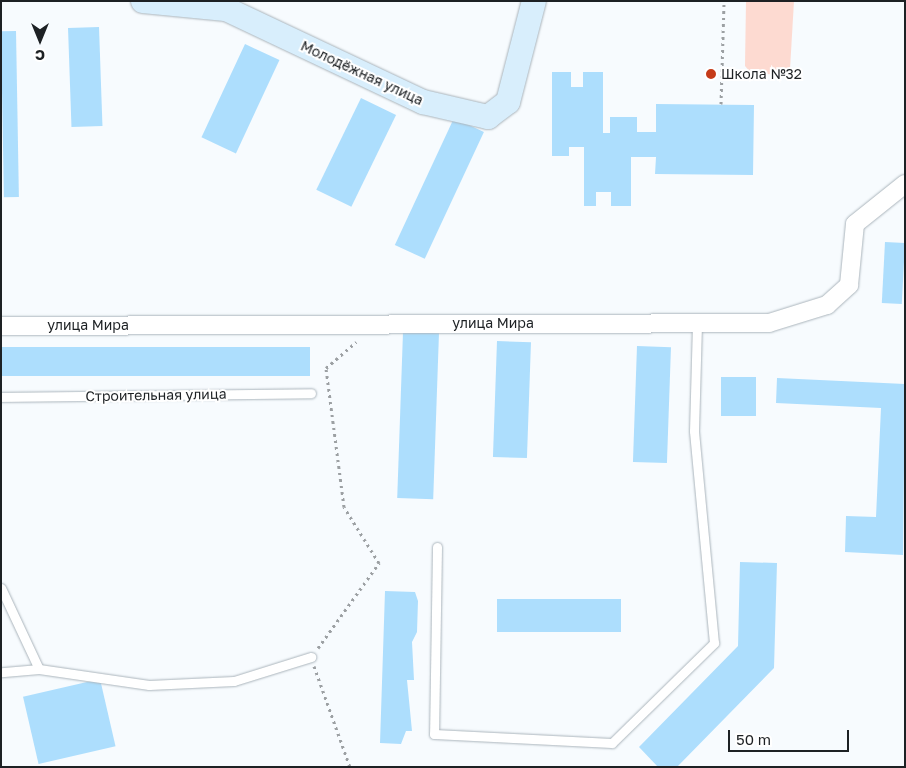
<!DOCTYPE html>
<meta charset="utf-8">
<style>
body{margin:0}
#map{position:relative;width:906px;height:768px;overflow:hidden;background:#f7fbfe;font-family:"Golos Text",sans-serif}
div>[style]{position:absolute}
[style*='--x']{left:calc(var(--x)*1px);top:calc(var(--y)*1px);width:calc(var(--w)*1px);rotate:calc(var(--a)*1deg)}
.green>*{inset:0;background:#fddad1}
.building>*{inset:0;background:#addefd;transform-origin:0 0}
.path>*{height:3px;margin-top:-1.5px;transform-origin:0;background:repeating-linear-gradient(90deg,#9ca0a3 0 2.5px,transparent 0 6.5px)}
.roads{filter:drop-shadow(0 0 1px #abb5bc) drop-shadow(0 0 1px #abb5bc)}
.lane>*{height:9px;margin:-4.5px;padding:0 4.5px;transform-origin:4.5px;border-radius:4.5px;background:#fff}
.street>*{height:18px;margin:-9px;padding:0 9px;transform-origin:9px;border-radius:9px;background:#fff}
.secondary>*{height:24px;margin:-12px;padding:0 12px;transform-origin:12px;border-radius:12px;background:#d8eefc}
.dots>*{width:14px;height:14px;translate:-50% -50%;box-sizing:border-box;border:2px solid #fff;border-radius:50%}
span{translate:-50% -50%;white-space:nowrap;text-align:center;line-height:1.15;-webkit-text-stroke:4px #fff;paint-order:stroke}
.street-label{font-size:14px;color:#1d2124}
.poi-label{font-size:14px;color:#1d2124}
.left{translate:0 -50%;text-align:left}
.frame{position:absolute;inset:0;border:2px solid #1d2124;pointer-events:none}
.north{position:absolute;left:15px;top:15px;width:50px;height:50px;-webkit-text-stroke:4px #fff;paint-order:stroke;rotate:180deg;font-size:14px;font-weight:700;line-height:20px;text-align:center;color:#1d2124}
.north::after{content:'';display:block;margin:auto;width:18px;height:22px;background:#1d2124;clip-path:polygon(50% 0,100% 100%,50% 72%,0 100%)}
.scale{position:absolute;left:728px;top:730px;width:121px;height:22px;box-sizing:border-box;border:2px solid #1d2124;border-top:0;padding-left:6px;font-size:15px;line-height:18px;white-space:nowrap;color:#1d2124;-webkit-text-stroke:4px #fff;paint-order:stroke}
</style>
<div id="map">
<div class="green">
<i style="clip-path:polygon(746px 1px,794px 1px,790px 69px,783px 75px,751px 73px,745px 66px)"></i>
</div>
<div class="building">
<i style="left:99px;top:27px;width:99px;height:31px;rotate:88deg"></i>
<i style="left:16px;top:31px;width:166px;height:15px;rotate:89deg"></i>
<i style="left:245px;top:44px;width:38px;height:103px;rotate:25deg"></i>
<i style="clip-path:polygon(552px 72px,571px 72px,571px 87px,583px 87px,583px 72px,603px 72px,603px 133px,610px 133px,610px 117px,637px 117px,637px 132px,656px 132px,656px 104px,754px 105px,753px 175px,655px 174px,656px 157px,631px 157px,631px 206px,611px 206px,611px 192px,596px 192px,596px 206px,584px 206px,584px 147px,569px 147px,569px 156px,552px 156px)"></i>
<i style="left:361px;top:98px;width:39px;height:102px;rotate:26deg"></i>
<i style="left:454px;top:118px;width:33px;height:140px;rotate:25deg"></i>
<i style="left:885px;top:242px;width:20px;height:61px;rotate:3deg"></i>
<i style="left:403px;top:332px;width:36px;height:166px;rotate:2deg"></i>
<i style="left:497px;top:341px;width:34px;height:116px;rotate:2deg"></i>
<i style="left:637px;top:346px;width:34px;height:116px;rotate:2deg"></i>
<i style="left:310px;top:347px;width:29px;height:309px;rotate:90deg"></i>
<i style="left:721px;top:377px;width:35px;height:39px"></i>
<i style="clip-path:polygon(777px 378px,905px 384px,903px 555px,845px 552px,846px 516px,876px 517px,881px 408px,776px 403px)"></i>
<i style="clip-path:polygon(740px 562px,777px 563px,774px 668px,677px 767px,658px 767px,639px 747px,738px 646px)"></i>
<i style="clip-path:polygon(385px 591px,415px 592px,418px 601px,417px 632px,412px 642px,414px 680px,407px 680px,412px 731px,406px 731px,401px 744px,380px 743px)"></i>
<i style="left:497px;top:599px;width:124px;height:33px"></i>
<i style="left:100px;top:679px;width:69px;height:79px;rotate:77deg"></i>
</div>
<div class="path">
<i style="--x:721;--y:104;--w:103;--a:-88.3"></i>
<i style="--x:318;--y:648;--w:105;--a:-54.3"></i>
<i style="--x:379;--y:563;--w:66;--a:-122"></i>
<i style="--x:344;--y:507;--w:140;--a:-97.4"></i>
<i style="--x:326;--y:368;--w:40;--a:-41"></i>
<i style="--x:314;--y:666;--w:107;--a:70.4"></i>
</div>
<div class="roads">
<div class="lane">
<i style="--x:1;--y:397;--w:310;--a:-0.7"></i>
<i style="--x:437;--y:547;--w:187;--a:90.9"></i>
<i style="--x:434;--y:734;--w:178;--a:2.9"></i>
<i style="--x:612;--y:743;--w:143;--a:-44.4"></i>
<i style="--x:714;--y:643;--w:213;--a:-95.4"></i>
<i style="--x:694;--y:431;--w:108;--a:-88.4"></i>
<i style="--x:1;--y:588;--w:89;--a:64.9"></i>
<i style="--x:39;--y:669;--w:38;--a:175"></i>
<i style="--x:39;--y:669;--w:111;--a:8.3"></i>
<i style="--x:149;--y:685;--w:85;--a:-2.7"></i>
<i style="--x:234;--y:681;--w:81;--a:-17.3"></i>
</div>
<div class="street">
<i style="--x:1;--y:326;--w:768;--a:-0.22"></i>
<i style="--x:769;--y:323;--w:61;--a:-17.2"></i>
<i style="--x:827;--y:305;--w:30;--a:-42"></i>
<i style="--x:849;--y:285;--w:61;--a:-84.4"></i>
<i style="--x:855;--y:224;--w:64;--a:-38.7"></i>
</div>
<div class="secondary">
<i style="--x:143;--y:1;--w:83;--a:5.5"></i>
<i style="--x:226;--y:9;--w:218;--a:25.3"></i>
<i style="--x:423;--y:102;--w:67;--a:13"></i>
<i style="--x:488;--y:117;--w:25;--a:-37"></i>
<i style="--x:508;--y:102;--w:104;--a:-75.6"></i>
</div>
</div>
<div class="dots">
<i style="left:711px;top:74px;background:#c53b19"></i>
</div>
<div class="street-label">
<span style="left:362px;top:73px;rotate:25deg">Молодёжная улица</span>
<span style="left:493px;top:323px">улица Мира</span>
<span style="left:88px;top:325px">улица Мира</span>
<span style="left:156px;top:395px;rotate:-1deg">Строительная улица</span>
</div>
<div class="poi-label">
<span class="left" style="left:721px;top:74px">Школа №32</span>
</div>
<div class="frame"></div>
<div class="north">С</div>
<div class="scale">50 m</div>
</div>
